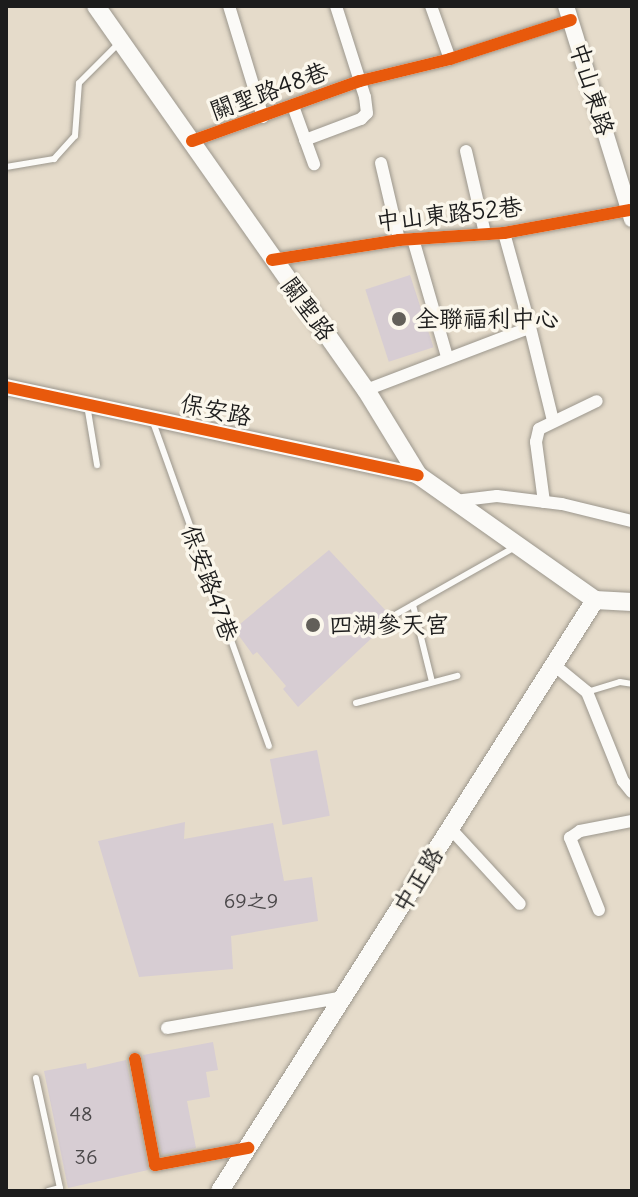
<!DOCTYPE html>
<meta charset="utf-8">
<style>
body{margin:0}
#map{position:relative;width:638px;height:1197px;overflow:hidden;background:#e5dbca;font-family:Delius,"LXGW WenKai TC",sans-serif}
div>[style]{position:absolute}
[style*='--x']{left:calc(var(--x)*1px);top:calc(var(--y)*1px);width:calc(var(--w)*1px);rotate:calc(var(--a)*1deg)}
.building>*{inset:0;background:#d7cdd3;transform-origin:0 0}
.roads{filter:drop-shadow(0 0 2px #9c978d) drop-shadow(0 0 2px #9c978d)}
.service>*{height:6px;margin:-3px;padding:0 3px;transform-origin:3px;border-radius:3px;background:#fbfaf7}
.minor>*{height:12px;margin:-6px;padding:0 6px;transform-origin:6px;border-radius:6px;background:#fbfaf7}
.tertiary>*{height:16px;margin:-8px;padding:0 8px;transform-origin:8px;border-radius:8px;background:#fbfaf7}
.secondary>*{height:18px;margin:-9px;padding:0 9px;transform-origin:9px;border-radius:9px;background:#fbfaf7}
.cycleway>*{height:12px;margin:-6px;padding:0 6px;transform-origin:6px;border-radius:6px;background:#e8590c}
.dots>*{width:22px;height:22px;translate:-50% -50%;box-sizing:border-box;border:4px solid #fbf7ec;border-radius:50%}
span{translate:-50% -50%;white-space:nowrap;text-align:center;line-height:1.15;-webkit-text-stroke:7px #fbf7ec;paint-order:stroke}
.number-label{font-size:20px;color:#4b484a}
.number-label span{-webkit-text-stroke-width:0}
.street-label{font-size:24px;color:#1c1c1c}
.poi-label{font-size:24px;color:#1c1c1c}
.left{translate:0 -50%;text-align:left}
.frame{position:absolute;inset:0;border:8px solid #1c1c1c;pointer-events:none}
</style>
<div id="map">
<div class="building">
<i style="left:410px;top:275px;width:76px;height:47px;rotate:72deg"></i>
<i style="clip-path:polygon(329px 550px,388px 613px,390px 621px,298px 707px,283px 689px,286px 686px,257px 652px,253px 655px,234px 629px)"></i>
<i style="left:317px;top:750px;width:67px;height:48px;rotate:79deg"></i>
<i style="clip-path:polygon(185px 822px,184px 839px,273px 823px,284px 881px,312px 877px,318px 921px,231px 936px,233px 969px,139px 977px,98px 841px)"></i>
<i style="clip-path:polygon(213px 1042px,218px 1070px,206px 1072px,210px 1097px,187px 1101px,196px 1148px,162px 1155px,143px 1055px)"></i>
<i style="clip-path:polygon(126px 1060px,148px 1170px,68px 1188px,44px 1071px,86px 1063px,87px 1069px)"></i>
</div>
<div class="roads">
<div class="service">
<i style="--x:6;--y:167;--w:49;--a:-9.5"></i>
<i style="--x:54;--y:159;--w:31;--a:-48"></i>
<i style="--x:75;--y:136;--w:53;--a:-85.7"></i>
<i style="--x:79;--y:83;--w:55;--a:-45"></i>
<i style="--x:87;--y:405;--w:61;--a:80.5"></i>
<i style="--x:153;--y:422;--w:344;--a:70.3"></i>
<i style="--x:413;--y:605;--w:79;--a:76.1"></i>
<i style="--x:393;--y:616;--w:140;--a:-29.5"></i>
<i style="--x:587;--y:692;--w:34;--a:-17"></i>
<i style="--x:620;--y:682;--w:12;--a:9"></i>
<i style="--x:356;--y:703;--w:105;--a:-15"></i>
<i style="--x:36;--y:1078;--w:113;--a:77.7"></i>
<i style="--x:60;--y:1188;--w:12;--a:166"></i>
</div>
<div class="minor">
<i style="--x:229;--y:6;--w:116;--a:73"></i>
<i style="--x:431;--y:6;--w:56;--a:70.3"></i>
<i style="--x:293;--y:106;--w:62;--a:70.1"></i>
<i style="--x:305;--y:140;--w:60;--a:-20.6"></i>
<i style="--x:361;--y:119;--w:8;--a:-45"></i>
<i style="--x:367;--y:113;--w:16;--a:-97"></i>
<i style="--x:365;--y:97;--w:96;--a:-107.7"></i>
<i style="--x:192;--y:141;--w:178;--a:-19.7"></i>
<i style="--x:360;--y:81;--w:93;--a:-13.7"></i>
<i style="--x:450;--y:59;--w:127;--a:-17.9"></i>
<i style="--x:466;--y:151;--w:84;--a:77"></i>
<i style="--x:381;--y:163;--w:79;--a:76.8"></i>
<i style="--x:413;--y:239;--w:123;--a:73.9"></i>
<i style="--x:272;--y:260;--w:129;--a:-8.9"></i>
<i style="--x:399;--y:240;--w:105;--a:-3.8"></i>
<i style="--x:504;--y:233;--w:127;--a:-10.4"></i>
<i style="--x:529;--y:323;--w:101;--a:76.2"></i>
<i style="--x:366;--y:390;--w:168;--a:-20.9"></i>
<i style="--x:523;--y:330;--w:9;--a:-49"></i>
<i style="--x:529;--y:323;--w:93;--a:-105.5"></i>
<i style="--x:455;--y:501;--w:42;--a:-6.8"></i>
<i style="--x:497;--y:496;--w:65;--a:7"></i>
<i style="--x:562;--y:504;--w:72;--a:13.7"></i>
<i style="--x:544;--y:502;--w:61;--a:-97.6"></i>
<i style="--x:536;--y:442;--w:13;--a:-77"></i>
<i style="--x:539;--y:429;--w:64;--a:-25.8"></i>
<i style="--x:554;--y:665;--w:43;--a:39.3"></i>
<i style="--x:587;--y:692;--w:96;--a:68"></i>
<i style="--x:623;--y:781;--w:14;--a:51"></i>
<i style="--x:450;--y:828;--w:103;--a:47.4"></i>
<i style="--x:599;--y:910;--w:78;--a:-111.9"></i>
<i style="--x:570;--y:838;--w:12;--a:-35"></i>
<i style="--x:580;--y:831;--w:53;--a:-10.9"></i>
<i style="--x:167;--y:1028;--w:180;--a:-9.9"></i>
<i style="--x:135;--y:1059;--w:108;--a:79.3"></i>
<i style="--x:155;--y:1165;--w:95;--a:-10.4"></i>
</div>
<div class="tertiary">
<i style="--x:566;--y:6;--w:223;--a:72.8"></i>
<i style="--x:6;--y:387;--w:421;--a:12.1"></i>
</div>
<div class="secondary">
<i style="--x:96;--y:6;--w:469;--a:54.9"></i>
<i style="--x:366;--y:390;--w:100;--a:58.5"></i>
<i style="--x:418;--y:475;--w:217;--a:35.2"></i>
<i style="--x:595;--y:600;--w:37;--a:3"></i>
<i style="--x:220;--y:1191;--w:700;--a:-57.6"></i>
</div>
</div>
<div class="cycleway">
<i style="--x:192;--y:141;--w:178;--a:-19.7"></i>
<i style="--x:360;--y:81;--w:93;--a:-13.7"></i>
<i style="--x:450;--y:59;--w:127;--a:-17.9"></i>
<i style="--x:272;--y:260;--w:129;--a:-8.9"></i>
<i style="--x:399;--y:240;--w:105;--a:-3.8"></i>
<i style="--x:504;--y:233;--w:127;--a:-10.4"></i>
<i style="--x:6;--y:387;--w:421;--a:12.1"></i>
<i style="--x:135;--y:1059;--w:108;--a:79.3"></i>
<i style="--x:155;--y:1165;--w:95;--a:-10.4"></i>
</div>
<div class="dots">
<i style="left:399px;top:319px;background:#625f59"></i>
<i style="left:313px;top:625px;background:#625f59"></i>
</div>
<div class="number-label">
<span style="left:251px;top:900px">69之9</span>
<span style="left:81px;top:1113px">48</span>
<span style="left:86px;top:1156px">36</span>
</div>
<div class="street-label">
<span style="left:592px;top:89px;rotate:73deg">中山東路</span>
<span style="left:269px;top:91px;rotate:-20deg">關聖路48巷</span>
<span style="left:449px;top:214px;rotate:-6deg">中山東路52巷</span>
<span style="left:308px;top:309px;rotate:54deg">關聖路</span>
<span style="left:216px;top:410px;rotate:12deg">保安路</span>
<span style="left:210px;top:583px;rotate:70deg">保安路47巷</span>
<span style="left:418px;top:880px;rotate:-58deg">中正路</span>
</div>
<div class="poi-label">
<span class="left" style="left:415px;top:319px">全聯福利中心</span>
<span class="left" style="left:329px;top:625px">四湖參天宮</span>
</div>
<div class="frame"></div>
</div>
